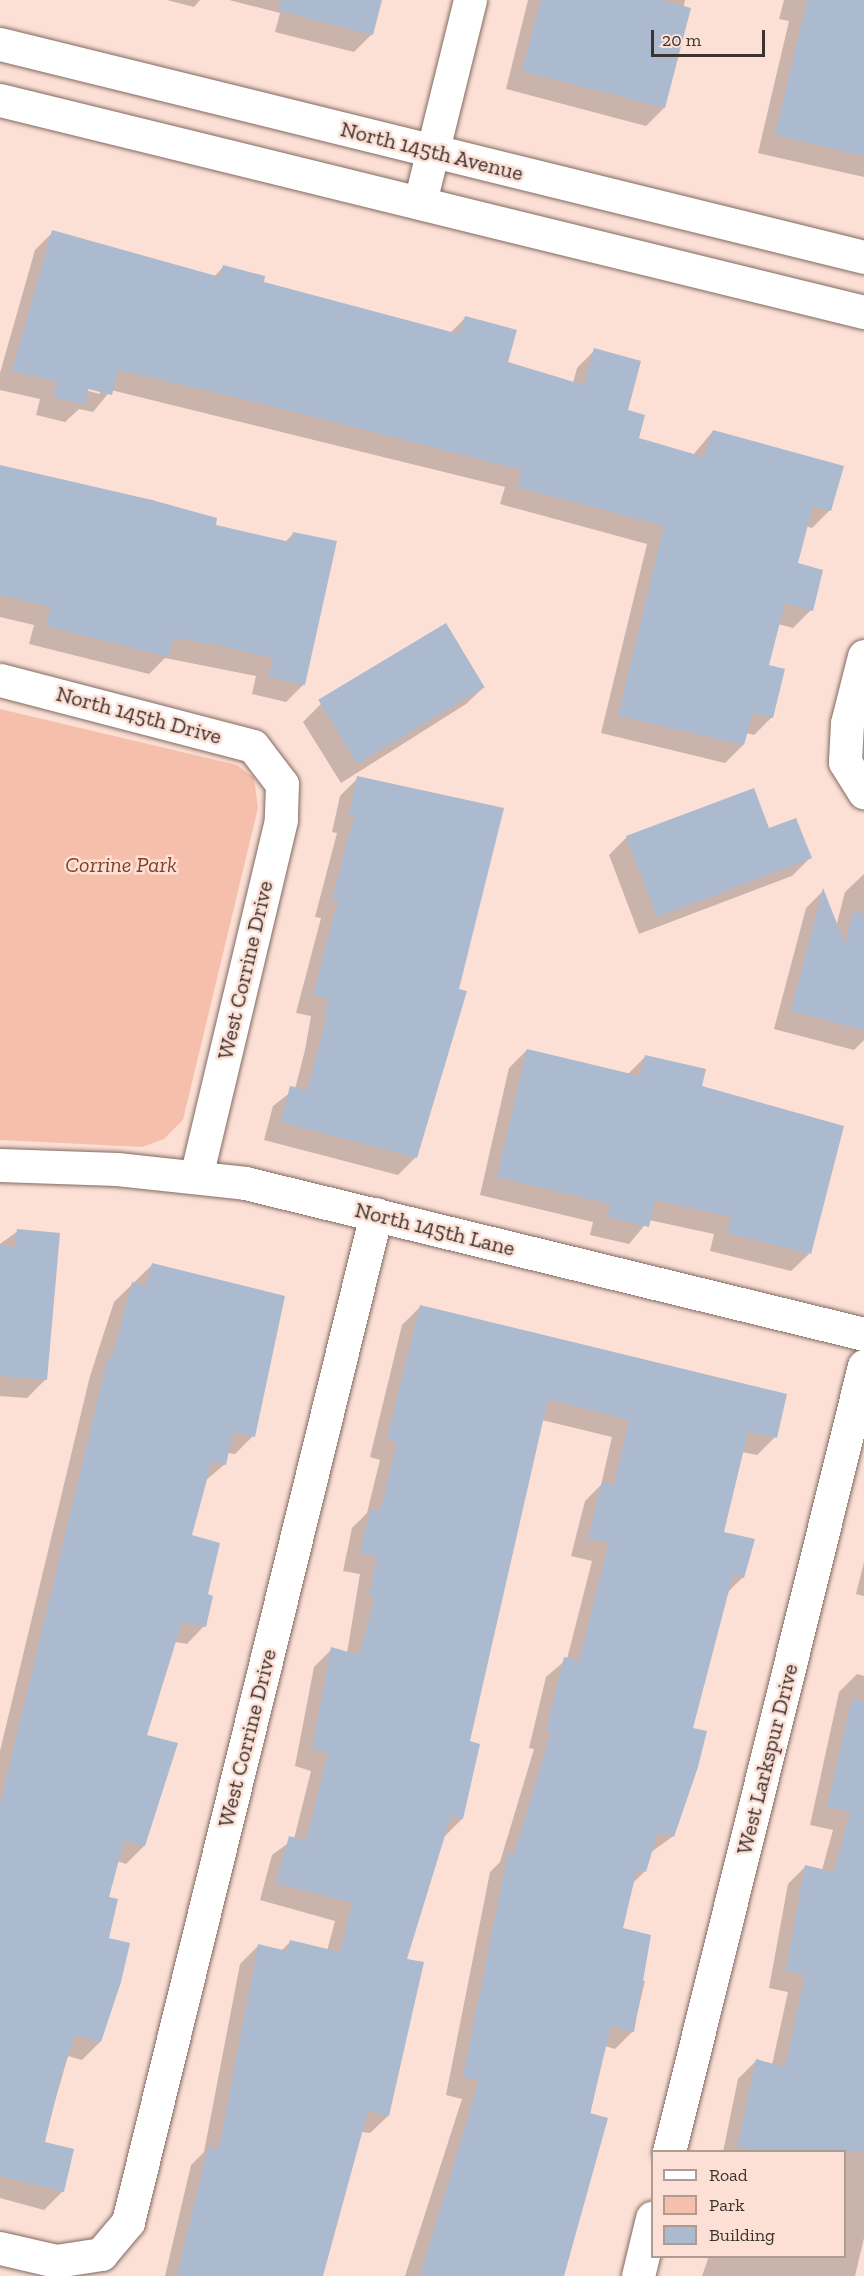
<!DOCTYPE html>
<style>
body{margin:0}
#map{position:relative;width:864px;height:2276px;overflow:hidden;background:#fce0d6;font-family:"Zilla Slab",serif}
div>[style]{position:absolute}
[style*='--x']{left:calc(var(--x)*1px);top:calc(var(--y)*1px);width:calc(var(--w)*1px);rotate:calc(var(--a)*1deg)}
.green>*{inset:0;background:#f6bfab}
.shadow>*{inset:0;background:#0003}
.building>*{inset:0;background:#abbace;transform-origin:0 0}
.roads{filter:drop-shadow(0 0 2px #826a61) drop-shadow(0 0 2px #826a61)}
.street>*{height:33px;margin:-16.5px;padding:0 16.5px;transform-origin:16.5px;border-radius:16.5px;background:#fff}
span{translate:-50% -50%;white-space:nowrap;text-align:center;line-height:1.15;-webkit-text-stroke:5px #fce0d6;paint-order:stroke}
.street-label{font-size:22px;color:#3d332f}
.park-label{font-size:22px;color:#833f24;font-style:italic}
.legend{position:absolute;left:651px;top:2150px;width:195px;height:108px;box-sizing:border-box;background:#fce0d6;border:2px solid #b09b93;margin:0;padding:8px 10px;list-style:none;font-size:18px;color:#3d332f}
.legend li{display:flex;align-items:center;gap:12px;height:30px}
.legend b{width:30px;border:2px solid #b09b93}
.scale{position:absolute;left:651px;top:30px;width:114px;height:27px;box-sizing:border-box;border:3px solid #3d332f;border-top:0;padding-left:8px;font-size:18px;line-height:21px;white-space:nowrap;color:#3d332f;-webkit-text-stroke:4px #fce0d6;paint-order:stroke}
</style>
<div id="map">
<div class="green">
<i style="clip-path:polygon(0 709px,237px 765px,254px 778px,258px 808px,183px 1120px,164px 1139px,142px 1147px,0 1140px)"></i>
</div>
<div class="shadow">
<i style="clip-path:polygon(167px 0,200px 0,194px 7px)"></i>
<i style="clip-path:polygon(229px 0,380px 0,372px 34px,354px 52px,275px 32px,280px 13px)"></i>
<i style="clip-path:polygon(528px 0,685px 0,664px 108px,646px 126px,506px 89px)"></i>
<i style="clip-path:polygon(784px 0,864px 0,864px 177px,758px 153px,789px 21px,779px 19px)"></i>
<i style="clip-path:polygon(evenodd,53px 232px,214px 277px,223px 267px,262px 283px,450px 333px,465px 318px,506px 363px,573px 383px,577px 368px,595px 350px,638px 439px,693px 455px,713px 431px,830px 510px,812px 528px,806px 526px,796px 564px,811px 610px,793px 628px,778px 624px,767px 666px,772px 717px,754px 735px,746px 733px,743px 745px,725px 763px,601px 733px,647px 544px,500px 504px,505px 487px,111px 390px,93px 412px,79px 409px,65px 422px,36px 415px,40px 399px,0 390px,0 373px,35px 250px,53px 232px,82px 386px,100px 390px,100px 394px,81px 389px,82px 386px)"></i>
<i style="clip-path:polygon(0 466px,214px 526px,284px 543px,294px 533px,304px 684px,286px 702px,252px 694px,256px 676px,165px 658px,149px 674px,29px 644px,34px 625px,0 617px)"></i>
<i style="clip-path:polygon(446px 626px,484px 687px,466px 704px,341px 783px,303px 722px,321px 704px)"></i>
<i style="clip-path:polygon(358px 778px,457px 990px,465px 992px,416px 1157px,398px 1175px,264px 1140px,273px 1106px,295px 1089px,305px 1050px,311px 1016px,296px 1013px,321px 918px,315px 917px,337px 833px,332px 832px,340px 796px)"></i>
<i style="clip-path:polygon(768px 830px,810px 858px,792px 876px,639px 934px,609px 855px,627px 837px)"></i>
<i style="clip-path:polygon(864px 874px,864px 1040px,854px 1050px,774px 1029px,806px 908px,823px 891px,836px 927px,845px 892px)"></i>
<i style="clip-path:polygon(527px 1050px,628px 1074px,646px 1056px,700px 1088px,809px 1254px,791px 1271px,710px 1251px,714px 1234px,649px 1220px,629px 1244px,590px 1235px,593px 1222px,480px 1195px,509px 1068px)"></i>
<i style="clip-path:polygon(18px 1231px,45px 1380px,27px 1398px,0 1396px,0 1244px)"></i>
<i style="clip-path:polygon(153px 1264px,253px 1436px,235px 1454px,227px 1453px,225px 1464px,205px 1481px,190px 1536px,206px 1595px,204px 1626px,187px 1644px,175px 1642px,145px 1736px,144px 1846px,126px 1864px,117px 1861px,107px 1898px,100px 2042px,82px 2060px,68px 2056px,43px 2143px,73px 2150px,62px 2192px,44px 2210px,0 2198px,0 1751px,90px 1376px,114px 1302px)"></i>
<i style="clip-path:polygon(420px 1307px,775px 1437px,757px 1455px,742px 1452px,723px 1533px,743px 1577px,726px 1594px,692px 1729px,697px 1767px,672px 1837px,650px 1853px,645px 1871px,632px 1884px,621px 1929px,639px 1980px,645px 1981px,633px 2031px,615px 2049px,605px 2046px,555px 2276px,405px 2276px,462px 2099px,446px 2095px,490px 1872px,500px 1862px,534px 1749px,529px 1748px,546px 1677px,567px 1659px,592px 1561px,571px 1556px,585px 1501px,601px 1485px,612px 1437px,542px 1420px,468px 1742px,462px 1819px,444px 1837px,405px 1960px,388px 2116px,370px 2133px,361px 2132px,321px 2276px,165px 2276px,191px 2165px,204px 2152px,240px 1964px,258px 1946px,281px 1951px,290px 1942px,327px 1951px,335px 1921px,260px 1900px,272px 1855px,294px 1839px,311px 1771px,295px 1766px,314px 1667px,332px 1649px,347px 1653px,360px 1574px,343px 1571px,352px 1528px,367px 1513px,380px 1460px,370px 1457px,402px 1325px)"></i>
<i style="clip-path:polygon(864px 1562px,864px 1596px,856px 1594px)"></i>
<i style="clip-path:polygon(857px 1674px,864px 1676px,864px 2238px,855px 2276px,702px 2276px,709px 2256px,844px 2256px,844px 2152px,723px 2152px,738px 2079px,756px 2061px,772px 2065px,788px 1992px,769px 1988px,788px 1884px,806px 1866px,822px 1870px,833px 1830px,810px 1825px,839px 1692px)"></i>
</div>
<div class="building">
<i style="clip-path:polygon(281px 0,382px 0,373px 35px,279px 11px)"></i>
<i style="clip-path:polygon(541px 0,660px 0,691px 8px,665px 108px,522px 71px)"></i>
<i style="clip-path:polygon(807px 0,864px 0,864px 156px,775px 135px)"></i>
<i style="clip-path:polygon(52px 230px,220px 277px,223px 265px,265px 276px,264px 282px,459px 334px,465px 316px,517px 330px,508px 362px,584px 385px,594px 348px,641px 361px,628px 410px,645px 415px,639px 438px,704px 457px,713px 430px,844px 466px,831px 511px,813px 506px,798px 563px,823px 570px,813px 611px,785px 603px,769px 665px,785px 669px,773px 718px,753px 713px,744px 745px,618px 716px,664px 526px,517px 487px,522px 470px,247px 400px,118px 370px,112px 395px,88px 389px,85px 405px,53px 397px,57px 382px,12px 371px)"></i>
<i style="clip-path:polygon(0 465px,152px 500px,217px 518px,216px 525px,290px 542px,293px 532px,337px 541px,305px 685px,269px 677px,273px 658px,213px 644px,173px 638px,168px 657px,46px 626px,51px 607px,0 595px)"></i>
<i style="left:446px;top:623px;width:75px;height:149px;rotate:59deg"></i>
<i style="clip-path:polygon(357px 776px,504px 808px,459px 989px,467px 991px,417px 1158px,281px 1122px,290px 1086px,307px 1090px,323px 1031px,328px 999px,313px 995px,338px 900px,332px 899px,354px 816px,349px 814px)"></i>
<i style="clip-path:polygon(754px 788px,769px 828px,796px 818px,812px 858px,657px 917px,626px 836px)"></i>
<i style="clip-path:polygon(823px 888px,845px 944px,853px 912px,864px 913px,864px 1030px,791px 1011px)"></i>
<i style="clip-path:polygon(527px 1049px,640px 1076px,645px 1055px,706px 1069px,702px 1086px,844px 1126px,811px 1254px,727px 1233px,731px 1217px,655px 1200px,649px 1227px,607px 1217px,610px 1204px,497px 1177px)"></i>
<i style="clip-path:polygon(17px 1229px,60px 1233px,47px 1380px,0 1376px,0 1245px,15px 1247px)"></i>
<i style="clip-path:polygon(152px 1263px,285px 1296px,255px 1437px,233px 1432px,226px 1465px,212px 1461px,192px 1535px,220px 1543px,208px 1594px,213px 1596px,206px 1627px,182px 1622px,147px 1735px,178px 1743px,145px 1846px,124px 1841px,109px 1897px,118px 1899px,109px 1938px,130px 1943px,121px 1982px,101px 2042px,75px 2035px,60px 2080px,45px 2142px,74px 2149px,64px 2192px,0 2176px,0 1804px,108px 1357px,112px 1358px,132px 1282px,146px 1286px)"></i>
<i style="clip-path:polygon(420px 1305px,787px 1394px,777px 1438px,748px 1432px,724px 1532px,755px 1539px,744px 1578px,733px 1575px,693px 1728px,707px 1731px,698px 1767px,674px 1837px,658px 1832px,646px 1872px,637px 1869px,623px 1928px,651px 1935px,634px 2032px,611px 2026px,590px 2113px,608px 2118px,564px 2276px,420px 2276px,479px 2081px,463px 2077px,508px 1852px,514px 1854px,551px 1732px,546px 1731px,564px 1657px,579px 1661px,609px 1543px,588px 1538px,602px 1482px,614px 1485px,629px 1420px,548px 1399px,470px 1741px,480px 1744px,463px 1819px,451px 1816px,407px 1959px,424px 1962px,389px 2116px,368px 2111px,323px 2276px,177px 2276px,208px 2146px,219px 2148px,258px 1944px,287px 1951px,290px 1940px,340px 1952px,352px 1903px,276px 1883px,289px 1836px,306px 1841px,328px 1753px,312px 1749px,331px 1647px,359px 1655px,375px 1597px,369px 1596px,377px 1556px,360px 1553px,370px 1509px,380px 1511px,397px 1442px,387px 1439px)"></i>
<i style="clip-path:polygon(852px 1699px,864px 1701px,864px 2151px,754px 2151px,737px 2147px,756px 2059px,785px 2067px,805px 1975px,786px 1971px,805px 1865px,834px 1872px,850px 1812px,827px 1807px)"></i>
</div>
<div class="roads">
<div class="street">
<i style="--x:0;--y:44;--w:890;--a:13.85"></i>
<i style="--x:0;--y:100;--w:890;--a:13.79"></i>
<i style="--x:420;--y:202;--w:208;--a:-76.1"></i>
<i style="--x:864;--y:656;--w:69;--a:104.2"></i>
<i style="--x:847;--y:723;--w:39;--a:93"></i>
<i style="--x:845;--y:762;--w:36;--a:58"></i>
<i style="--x:0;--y:680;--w:261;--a:14.6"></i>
<i style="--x:253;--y:746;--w:48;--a:52.7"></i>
<i style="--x:282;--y:784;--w:36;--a:92"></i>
<i style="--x:281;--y:820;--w:366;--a:103.4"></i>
<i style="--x:0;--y:1165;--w:117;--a:2"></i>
<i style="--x:117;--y:1169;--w:129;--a:6.2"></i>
<i style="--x:245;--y:1183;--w:637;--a:13.71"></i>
<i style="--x:669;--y:2152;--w:810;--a:-76.07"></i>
<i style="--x:0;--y:2248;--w:57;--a:13.1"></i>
<i style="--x:56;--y:2261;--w:46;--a:-8.8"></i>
<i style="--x:101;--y:2254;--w:42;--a:-49.8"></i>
<i style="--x:128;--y:2222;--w:1038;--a:-76.18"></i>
<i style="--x:638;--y:2276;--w:60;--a:-76.4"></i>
</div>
</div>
<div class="street-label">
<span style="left:432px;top:151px;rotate:14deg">North 145th Avenue</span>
<span style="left:139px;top:715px;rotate:15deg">North 145th Drive</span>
<span style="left:245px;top:970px;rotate:-77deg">West Corrine Drive</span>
<span style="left:435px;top:1229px;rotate:14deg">North 145th Lane</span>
<span style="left:247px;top:1738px;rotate:-76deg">West Corrine Drive</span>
<span style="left:767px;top:1759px;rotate:-76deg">West Larkspur Drive</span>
</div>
<div class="park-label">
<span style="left:121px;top:865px">Corrine Park</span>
</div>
<ul class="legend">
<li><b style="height:8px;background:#fff"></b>Road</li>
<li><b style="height:16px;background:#f6bfab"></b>Park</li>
<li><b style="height:16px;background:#abbace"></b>Building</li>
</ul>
<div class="scale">20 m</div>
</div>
